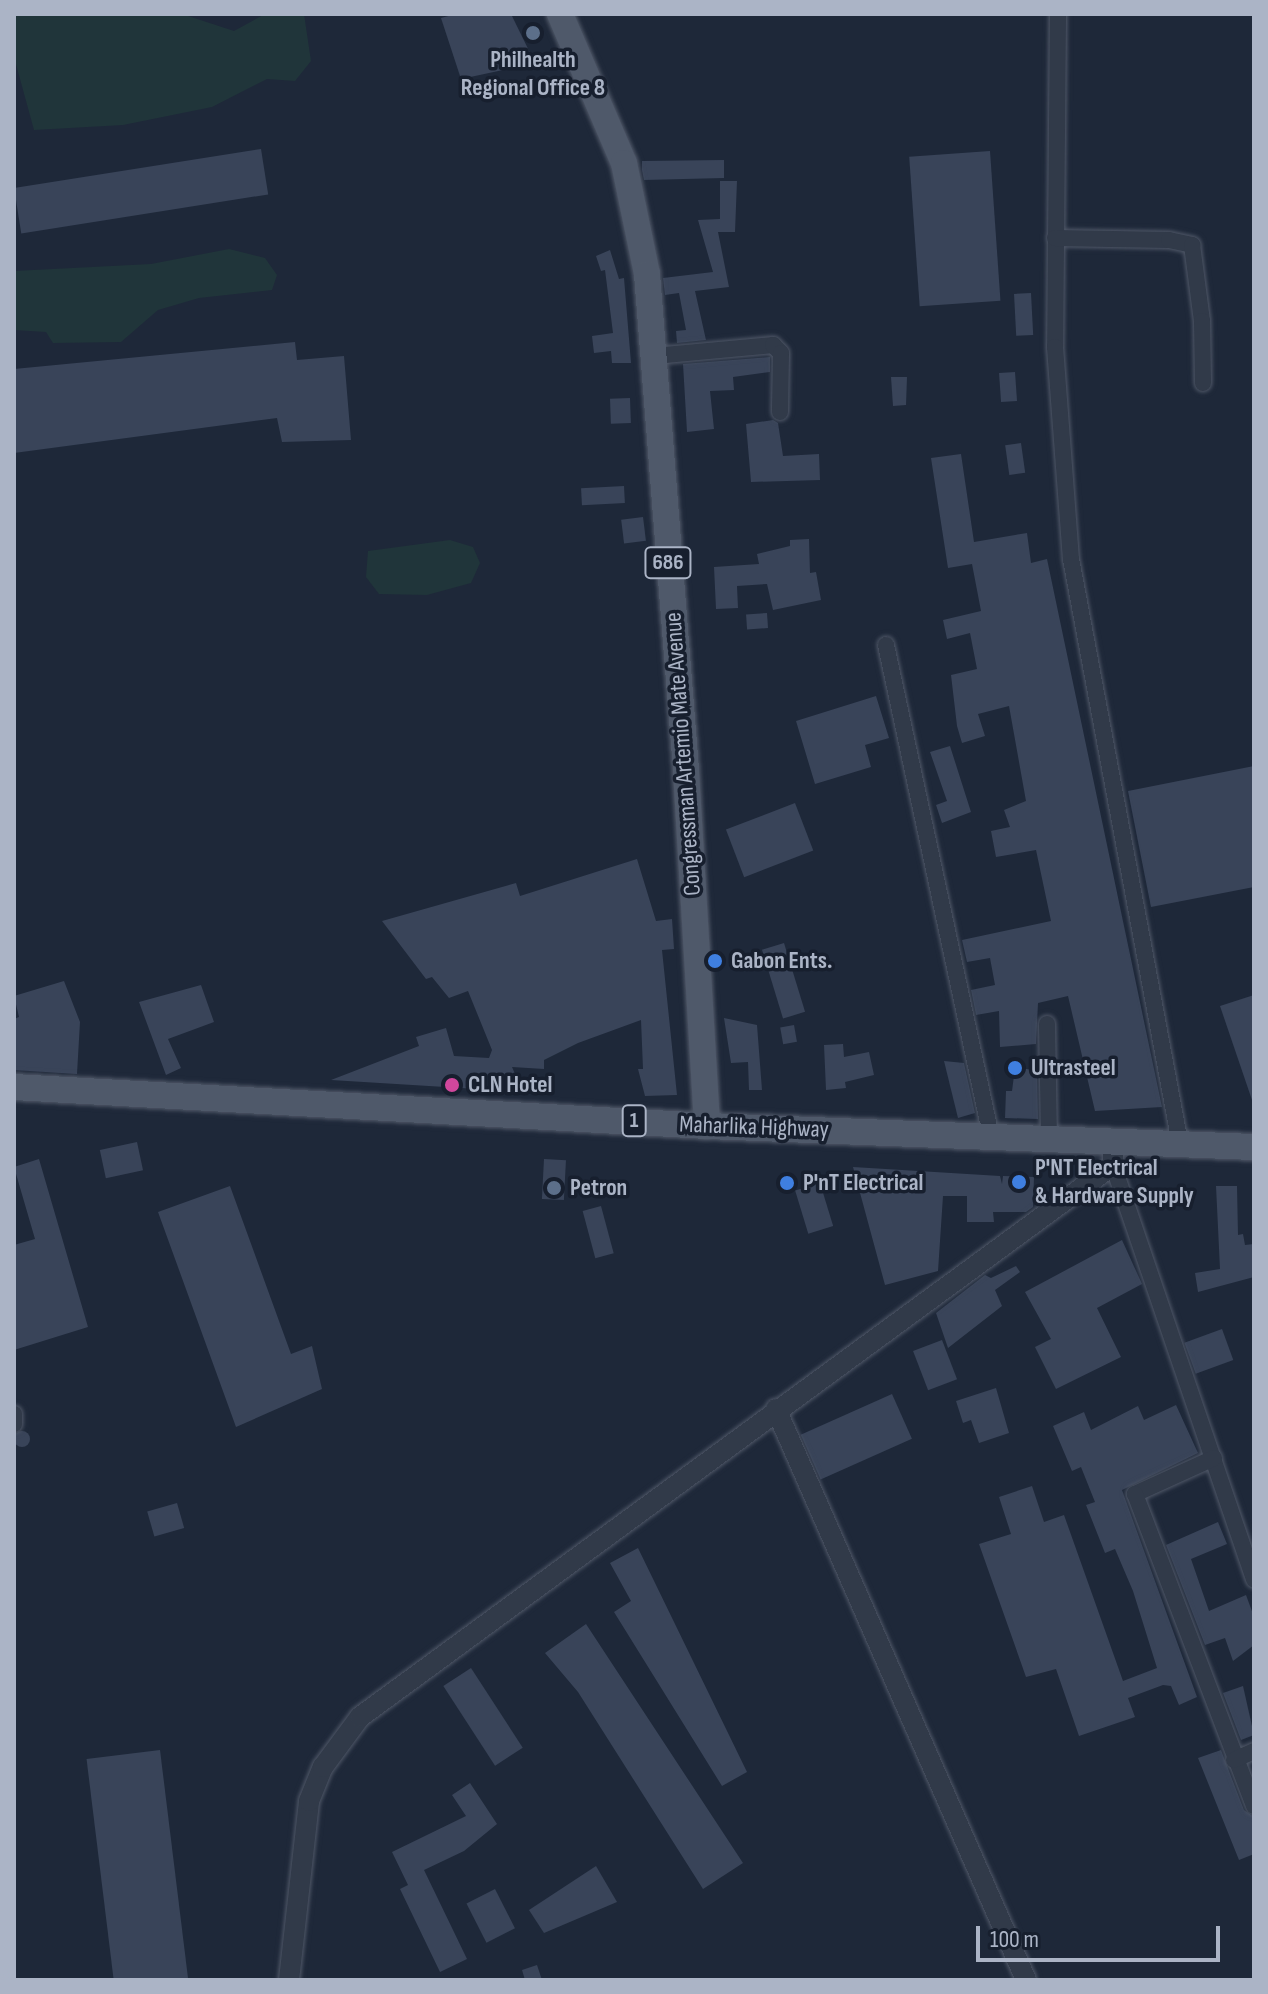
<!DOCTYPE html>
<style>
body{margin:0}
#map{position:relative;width:1268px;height:1994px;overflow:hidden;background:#1e2839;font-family:"Sofia Sans Condensed",sans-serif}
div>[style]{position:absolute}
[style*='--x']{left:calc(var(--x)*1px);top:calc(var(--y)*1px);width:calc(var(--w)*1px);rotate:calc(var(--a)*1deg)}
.green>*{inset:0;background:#20353a}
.building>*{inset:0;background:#394459;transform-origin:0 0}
.round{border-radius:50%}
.roads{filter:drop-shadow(0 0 2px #4f5767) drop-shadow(0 0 2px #4f5767)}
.minor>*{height:16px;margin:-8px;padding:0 8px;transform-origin:8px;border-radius:8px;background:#313a49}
.tertiary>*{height:20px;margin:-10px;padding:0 10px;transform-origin:10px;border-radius:10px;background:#313a49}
.primary>*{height:26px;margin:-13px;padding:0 13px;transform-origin:13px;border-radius:13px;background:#4f596a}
.dots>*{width:22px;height:22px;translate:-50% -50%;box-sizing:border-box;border:4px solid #171f2e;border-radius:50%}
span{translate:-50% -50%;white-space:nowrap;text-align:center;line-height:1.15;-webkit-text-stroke:7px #171f2e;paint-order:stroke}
.shield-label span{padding:2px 6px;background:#171f2e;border:2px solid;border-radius:6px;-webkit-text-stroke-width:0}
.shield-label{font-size:22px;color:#abb4c6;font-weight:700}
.poi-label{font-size:24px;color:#abb4c6;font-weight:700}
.left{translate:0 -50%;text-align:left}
.street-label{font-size:24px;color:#abb4c6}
.frame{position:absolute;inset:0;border:16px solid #abb4c6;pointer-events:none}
.scale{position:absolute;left:976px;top:1926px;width:244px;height:36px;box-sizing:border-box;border:4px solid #abb4c6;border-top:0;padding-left:10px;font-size:24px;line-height:28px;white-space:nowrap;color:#abb4c6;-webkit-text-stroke:6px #171f2e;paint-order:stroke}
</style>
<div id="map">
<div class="green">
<i style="clip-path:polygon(14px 14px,182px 14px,234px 31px,265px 14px,304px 14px,311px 61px,295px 81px,267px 79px,212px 107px,123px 125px,34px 130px,14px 57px)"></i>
<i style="clip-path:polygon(229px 249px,265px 258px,277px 275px,272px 290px,199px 298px,158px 310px,121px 342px,53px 343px,46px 332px,14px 330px,14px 271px,151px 264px)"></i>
<i style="clip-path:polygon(450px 540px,473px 547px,480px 563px,471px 583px,427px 595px,379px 594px,366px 577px,368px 551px)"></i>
</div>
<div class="building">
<i style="clip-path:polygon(456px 14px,511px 14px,535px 63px,461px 79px,441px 18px)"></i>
<i style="left:261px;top:149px;width:46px;height:250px;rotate:81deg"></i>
<i style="left:990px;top:151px;width:150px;height:81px;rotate:86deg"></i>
<i style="clip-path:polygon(724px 160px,724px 178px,644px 180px,642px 170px,642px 161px)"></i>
<i style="clip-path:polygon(720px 181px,737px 181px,735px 232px,718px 232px,729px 287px,695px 291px,706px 340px,677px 343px,676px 331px,686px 330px,679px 293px,665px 295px,663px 278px,713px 272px,698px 220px,720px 219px)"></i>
<i style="clip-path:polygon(610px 250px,619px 279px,624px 278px,631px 363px,612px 363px,611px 351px,594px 353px,592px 336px,613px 333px,605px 270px,601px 271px,596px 256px)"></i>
<i style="left:1031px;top:293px;width:42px;height:17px;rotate:87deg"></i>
<i style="clip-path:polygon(295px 342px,297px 360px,344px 356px,351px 440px,282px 442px,277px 418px,14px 453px,14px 369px)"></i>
<i style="clip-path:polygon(770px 357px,770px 372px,733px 377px,734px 390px,710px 391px,714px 429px,687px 432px,683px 364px)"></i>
<i style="left:1015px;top:372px;width:29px;height:16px;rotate:86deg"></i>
<i style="clip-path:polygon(891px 377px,907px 377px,906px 405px,893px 406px)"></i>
<i style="left:630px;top:398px;width:25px;height:20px;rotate:88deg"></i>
<i style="clip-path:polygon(773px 420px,778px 423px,783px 456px,819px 454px,820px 480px,751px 482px,746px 424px)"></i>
<i style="left:1021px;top:443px;width:30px;height:16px;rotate:82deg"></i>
<i style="clip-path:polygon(961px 454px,974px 542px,1027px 533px,1031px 563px,1047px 559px,1162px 1107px,1095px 1111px,1068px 996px,1038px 1003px,1036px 1044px,1000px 1047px,999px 1011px,976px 1015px,971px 990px,995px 985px,990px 958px,967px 962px,962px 940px,1051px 921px,1036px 850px,996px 857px,991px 831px,1010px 827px,1004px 810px,1026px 801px,1009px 706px,978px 714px,985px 736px,962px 743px,957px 726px,951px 675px,977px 669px,970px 633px,947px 639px,943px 620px,981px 611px,972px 564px,948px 568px,931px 458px)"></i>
<i style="left:624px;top:486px;width:17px;height:43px;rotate:87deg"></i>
<i style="left:643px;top:517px;width:24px;height:22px;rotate:83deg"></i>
<i style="clip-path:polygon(809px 539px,810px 573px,816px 572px,821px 600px,773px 610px,767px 584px,737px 586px,738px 608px,716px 609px,714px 567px,759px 564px,757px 554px,790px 546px,790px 540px)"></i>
<i style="left:767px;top:613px;width:15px;height:21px;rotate:86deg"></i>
<i style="clip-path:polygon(876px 696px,889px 738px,865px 745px,871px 767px,815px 784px,796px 721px)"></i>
<i style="clip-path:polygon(950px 746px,971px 812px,942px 823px,936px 805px,947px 801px,930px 752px)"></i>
<i style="clip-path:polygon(1254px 766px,1254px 887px,1151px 907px,1128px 791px)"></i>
<i style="left:795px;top:803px;width:51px;height:74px;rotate:69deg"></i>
<i style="clip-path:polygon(637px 859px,656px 921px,672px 919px,674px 949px,662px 950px,677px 1095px,645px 1096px,638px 1069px,643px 1069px,641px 1020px,578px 1043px,544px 1060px,544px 1069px,512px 1067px,516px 1076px,490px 1075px,494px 1090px,331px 1080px,419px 1046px,416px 1037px,446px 1028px,454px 1056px,489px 1058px,492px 1050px,468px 991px,449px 998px,432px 977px,426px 979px,382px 921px,516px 883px,520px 896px)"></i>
<i style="left:784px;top:943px;width:72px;height:23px;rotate:73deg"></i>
<i style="clip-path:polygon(64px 981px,80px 1022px,77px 1074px,14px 1070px,14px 1019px,19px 1017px,14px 996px)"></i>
<i style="clip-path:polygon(201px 985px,214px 1022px,168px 1039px,181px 1068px,166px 1075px,139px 1002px)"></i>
<i style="clip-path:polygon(1254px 995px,1254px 1099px,1252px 1100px,1220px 1006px)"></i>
<i style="clip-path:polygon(724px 1018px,757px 1025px,762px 1090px,749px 1090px,748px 1062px,731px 1063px)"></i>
<i style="left:794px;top:1025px;width:17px;height:14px;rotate:80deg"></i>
<i style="clip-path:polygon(843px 1044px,844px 1057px,869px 1052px,874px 1075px,845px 1082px,846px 1088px,826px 1090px,824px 1045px)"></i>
<i style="clip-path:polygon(944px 1061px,964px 1063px,975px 1113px,958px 1118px)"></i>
<i style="clip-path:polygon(1015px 1068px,1037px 1070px,1038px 1119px,1005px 1118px,1006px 1091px,1012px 1091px)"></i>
<i style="left:137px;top:1142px;width:29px;height:38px;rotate:78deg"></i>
<i style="clip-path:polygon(39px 1159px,88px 1327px,14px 1350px,14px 1245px,35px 1239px,14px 1167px)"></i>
<i style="left:544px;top:1159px;width:22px;height:40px;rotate:3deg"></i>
<i style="clip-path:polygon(853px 1167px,1000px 1176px,1002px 1184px,1003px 1176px,1034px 1177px,1033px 1207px,1026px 1212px,993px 1212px,994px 1222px,967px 1222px,967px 1196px,943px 1196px,938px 1271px,885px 1285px)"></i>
<i style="left:820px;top:1183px;width:45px;height:26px;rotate:73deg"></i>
<i style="clip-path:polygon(230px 1186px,291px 1354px,312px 1346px,322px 1389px,236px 1427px,158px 1212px)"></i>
<i style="clip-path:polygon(1216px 1186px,1237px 1186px,1238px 1235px,1243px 1234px,1245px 1245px,1254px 1244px,1254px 1277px,1198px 1292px,1195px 1273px,1220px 1269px)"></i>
<i style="left:601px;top:1206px;width:49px;height:19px;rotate:75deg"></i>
<i style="clip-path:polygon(1122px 1240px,1142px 1284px,1097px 1308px,1121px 1357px,1056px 1389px,1035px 1347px,1051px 1339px,1025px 1292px)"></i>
<i style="clip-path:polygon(1016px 1266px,1020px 1272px,995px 1290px,1002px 1306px,948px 1348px,936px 1313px,985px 1275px,991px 1278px)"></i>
<i style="left:1222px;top:1329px;width:33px;height:40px;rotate:70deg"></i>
<i style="left:942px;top:1340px;width:42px;height:31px;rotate:69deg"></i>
<i style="clip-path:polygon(996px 1388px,1009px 1433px,979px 1443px,971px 1420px,963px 1423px,956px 1401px)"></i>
<i style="left:892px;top:1394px;width:49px;height:100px;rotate:66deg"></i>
<i style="clip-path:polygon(1176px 1405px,1198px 1453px,1122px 1490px,1197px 1697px,1179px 1705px,1171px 1686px,1163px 1685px,1128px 1698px,1135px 1717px,1079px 1736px,1056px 1669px,1026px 1677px,979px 1544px,1011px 1534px,999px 1497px,1032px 1486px,1044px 1522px,1064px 1515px,1123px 1681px,1157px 1668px,1133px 1591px,1115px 1549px,1105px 1553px,1086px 1505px,1095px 1502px,1081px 1467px,1072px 1471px,1053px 1426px,1084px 1412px,1091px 1430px,1138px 1406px,1144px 1420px)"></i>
<i class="round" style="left:14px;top:1431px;width:16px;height:16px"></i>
<i style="left:177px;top:1503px;width:26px;height:31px;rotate:74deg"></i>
<i style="clip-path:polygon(1218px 1522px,1227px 1544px,1191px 1559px,1209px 1611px,1246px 1595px,1253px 1614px,1254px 1645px,1233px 1661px,1225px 1638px,1205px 1645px,1166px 1545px)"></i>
<i style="clip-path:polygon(638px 1548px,747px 1772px,722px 1786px,614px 1612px,631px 1601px,610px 1563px)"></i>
<i style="clip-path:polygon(586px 1624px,743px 1863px,703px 1889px,578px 1692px,545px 1653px)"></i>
<i style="left:471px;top:1668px;width:95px;height:33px;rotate:57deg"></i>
<i style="clip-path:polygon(1243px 1686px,1254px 1735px,1241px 1740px,1223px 1693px)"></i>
<i style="left:160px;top:1750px;width:232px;height:74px;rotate:83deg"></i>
<i style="clip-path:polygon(1221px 1750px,1244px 1810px,1254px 1817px,1254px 1854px,1239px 1860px,1198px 1758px)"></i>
<i style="clip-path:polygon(470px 1783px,497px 1824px,464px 1851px,424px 1870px,467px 1959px,440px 1972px,400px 1889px,408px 1885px,392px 1852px,466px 1816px,452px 1795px)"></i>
<i style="clip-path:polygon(596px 1866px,617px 1902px,544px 1933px,529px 1910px)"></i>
<i style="left:495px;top:1889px;width:44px;height:32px;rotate:63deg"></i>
<i style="clip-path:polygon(537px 1965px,542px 1980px,525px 1980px,522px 1970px)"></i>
</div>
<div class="roads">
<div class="minor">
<i style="--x:1058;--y:14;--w:333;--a:90.5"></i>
<i style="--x:1055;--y:347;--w:213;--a:85.7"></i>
<i style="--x:1071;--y:559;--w:594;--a:79.43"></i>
<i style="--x:1055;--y:238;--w:114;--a:1"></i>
<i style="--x:1169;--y:240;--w:24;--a:12"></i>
<i style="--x:1192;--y:245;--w:77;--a:82.5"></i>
<i style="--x:1202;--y:321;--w:62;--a:89.1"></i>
<i style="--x:654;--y:356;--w:120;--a:-5.3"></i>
<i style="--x:773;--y:345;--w:11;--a:45"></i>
<i style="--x:781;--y:353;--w:59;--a:91"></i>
<i style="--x:886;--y:645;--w:502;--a:77.93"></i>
<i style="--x:1047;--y:1024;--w:114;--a:89"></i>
<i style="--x:1113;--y:1165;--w:438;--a:71.2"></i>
<i style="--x:14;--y:1414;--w:10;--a:90"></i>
<i style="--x:1214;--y:1458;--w:87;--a:155.5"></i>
<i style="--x:1135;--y:1494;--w:334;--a:69.1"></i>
<i style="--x:1234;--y:1760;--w:22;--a:-24"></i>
</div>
<div class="tertiary">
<i style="--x:776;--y:1409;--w:623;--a:66.35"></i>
<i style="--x:289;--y:1980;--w:180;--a:-83.6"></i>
<i style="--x:309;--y:1801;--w:37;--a:-68"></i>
<i style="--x:323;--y:1767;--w:62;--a:-53.5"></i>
<i style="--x:360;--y:1717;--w:934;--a:-36.24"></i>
<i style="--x:1113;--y:1165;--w:25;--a:-90"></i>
</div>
<div class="primary">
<i style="--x:560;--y:14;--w:162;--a:66.8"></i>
<i style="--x:624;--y:163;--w:113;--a:78.3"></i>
<i style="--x:647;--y:274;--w:499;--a:85.5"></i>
<i style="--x:686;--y:771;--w:356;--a:86.6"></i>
<i style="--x:14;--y:1087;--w:694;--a:3.22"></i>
<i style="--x:707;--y:1126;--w:547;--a:2.2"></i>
</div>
</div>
<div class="dots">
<i style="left:533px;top:33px;background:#5c6f8a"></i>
<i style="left:715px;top:961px;background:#3f7fe0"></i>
<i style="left:1015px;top:1068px;background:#3f7fe0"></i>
<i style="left:452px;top:1085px;background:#d1479c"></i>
<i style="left:1019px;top:1182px;background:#3f7fe0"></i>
<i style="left:787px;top:1183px;background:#3f7fe0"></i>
<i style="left:554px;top:1188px;background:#5c6f8a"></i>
</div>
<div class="shield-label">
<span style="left:668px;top:563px">686</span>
<span style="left:634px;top:1121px">1</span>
</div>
<div class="poi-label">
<span style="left:533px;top:74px">Philhealth<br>Regional Office 8</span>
<span class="left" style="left:731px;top:961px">Gabon Ents.</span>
<span class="left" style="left:1031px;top:1068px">Ultrasteel</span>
<span class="left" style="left:468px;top:1085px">CLN Hotel</span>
<span class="left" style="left:1035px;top:1182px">P'NT Electrical<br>&amp; Hardware Supply</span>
<span class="left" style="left:803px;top:1183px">P'nT Electrical</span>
<span class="left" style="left:570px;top:1188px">Petron</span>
</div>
<div class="street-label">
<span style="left:683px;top:754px;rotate:-94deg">Congressman Artemio Mate Avenue</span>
<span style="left:754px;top:1127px;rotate:2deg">Maharlika Highway</span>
</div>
<div class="frame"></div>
<div class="scale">100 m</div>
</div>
